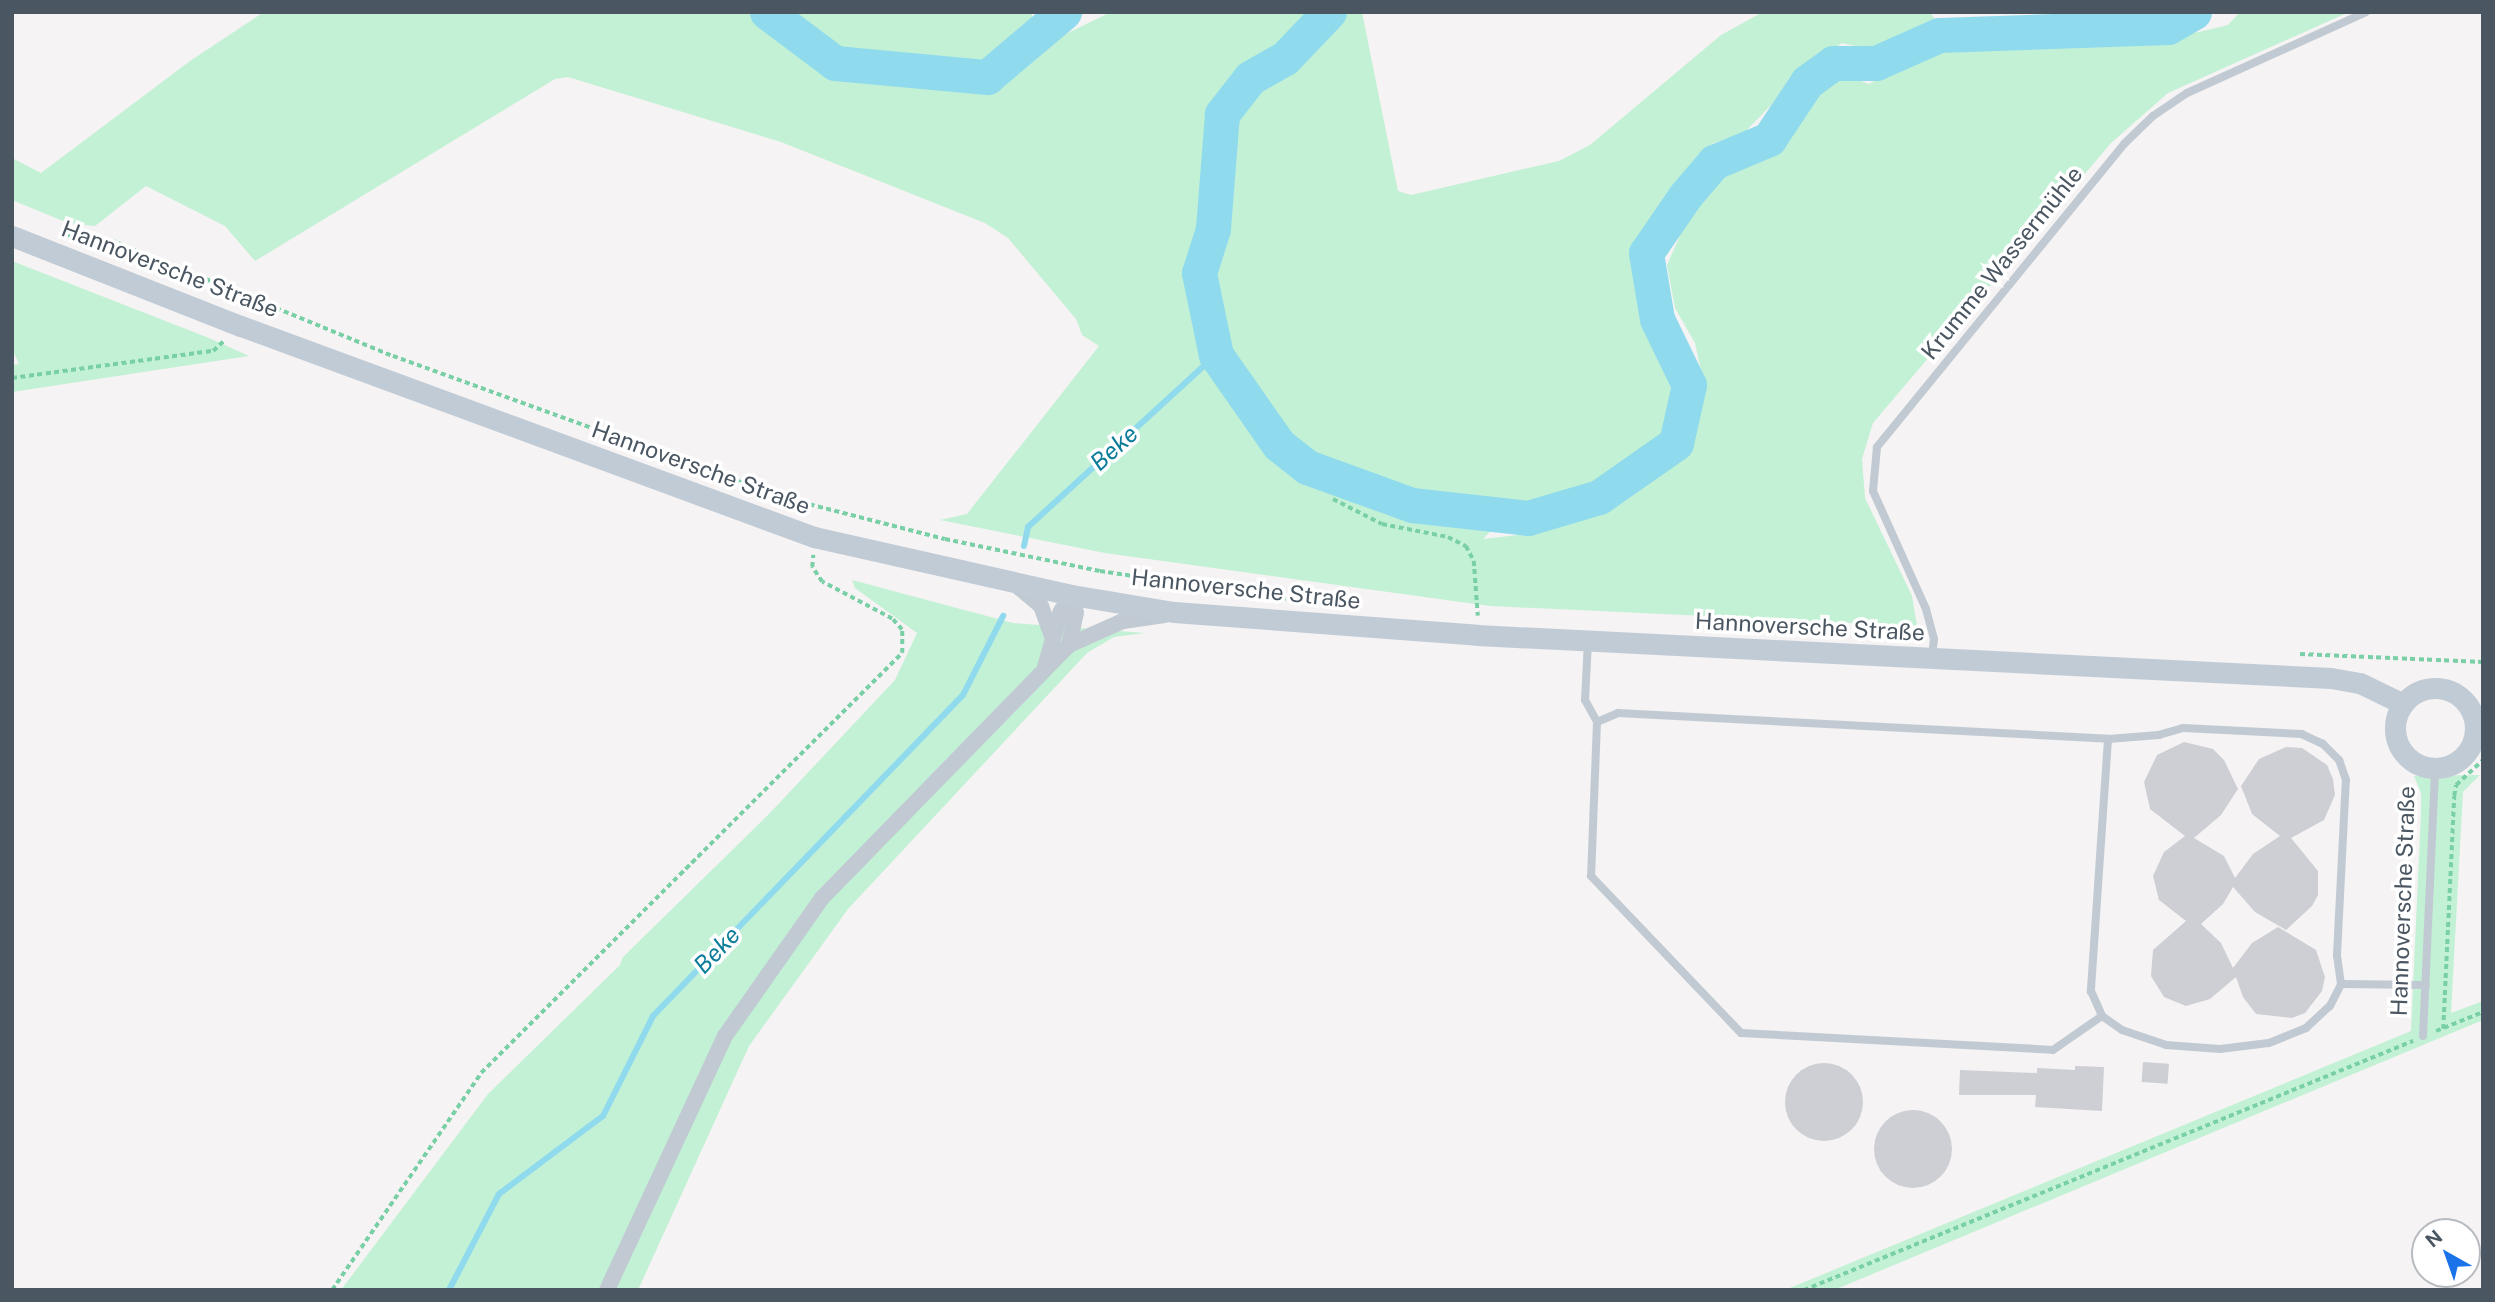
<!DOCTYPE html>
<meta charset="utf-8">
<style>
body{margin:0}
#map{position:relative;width:2495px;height:1302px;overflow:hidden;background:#f5f3f3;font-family:"Public Sans",sans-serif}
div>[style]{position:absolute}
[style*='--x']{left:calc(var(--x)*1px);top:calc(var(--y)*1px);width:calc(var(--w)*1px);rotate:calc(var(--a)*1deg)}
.green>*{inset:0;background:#c3f1d5}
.stream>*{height:6px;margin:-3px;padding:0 3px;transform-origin:3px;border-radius:3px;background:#90daee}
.river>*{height:35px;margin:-17.5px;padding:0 17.5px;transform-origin:17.5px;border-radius:17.5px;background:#90daee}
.building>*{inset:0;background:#cdcfd5;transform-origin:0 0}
.round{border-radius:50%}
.path>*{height:3.5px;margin-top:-1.75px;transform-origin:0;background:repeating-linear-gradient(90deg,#7ad0a6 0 5px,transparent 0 8.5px)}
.service>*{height:8px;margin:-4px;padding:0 4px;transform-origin:4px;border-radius:4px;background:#c1cad2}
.minor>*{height:16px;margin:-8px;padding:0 8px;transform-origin:8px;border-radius:8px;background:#c1cad2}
.secondary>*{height:21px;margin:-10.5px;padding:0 10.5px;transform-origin:10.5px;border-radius:10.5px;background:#c1cbd6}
.secondary>.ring{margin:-10.5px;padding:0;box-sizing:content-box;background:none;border:21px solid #c1cbd6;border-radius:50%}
span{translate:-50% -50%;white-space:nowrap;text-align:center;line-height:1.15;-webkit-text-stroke:7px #fff;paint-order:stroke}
.street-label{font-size:23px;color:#4a5661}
.water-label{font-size:24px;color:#0c7c9b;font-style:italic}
.frame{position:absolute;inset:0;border:14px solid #4a5661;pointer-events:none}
.north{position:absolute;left:2411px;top:1218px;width:70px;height:70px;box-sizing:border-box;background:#fff;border:2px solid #b7bbc0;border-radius:50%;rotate:320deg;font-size:19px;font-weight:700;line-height:28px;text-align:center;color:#4a5661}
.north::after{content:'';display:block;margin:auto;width:24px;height:32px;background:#1a73e8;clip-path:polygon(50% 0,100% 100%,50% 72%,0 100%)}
</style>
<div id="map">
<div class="green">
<i style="clip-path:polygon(264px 12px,1031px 12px,1039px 47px,1111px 12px,1362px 12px,1398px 191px,1411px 195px,1559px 161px,1590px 145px,1721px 35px,1763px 12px,1930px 12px,1938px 24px,1878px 51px,1842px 43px,1815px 60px,1745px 132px,1712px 144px,1645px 228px,1638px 253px,1647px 321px,1676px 384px,1667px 433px,1601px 483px,1543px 507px,1511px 510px,1483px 539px,1535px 533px,1581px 520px,1631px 497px,1676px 463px,1698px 423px,1704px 384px,1695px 343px,1675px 308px,1667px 265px,1692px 208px,1729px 172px,1760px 158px,1801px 103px,1841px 74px,1869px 84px,1941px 46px,2074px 48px,2199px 32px,2228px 25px,2240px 12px,2349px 12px,2168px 93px,2111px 143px,1873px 423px,1862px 459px,1865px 498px,1912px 596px,1917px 626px,1490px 606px,1105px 553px,940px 520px,967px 514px,1099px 346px,1082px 335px,1076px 319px,1008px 238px,985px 223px,781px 142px,568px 77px,555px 79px,255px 261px,225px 226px,146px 186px,95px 226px,68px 223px,12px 200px,12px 158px,41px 173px,190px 61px)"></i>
<i style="clip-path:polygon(12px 261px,209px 338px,249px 356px,12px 392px,12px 365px,19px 364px,12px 349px)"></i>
<i style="clip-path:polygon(852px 580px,1013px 623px,1145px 633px,1114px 637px,1087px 653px,848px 909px,749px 1046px,638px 1290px,341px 1290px,488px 1094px,620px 965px,623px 957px,769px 814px,895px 680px,917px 633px,855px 588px)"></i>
<i style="clip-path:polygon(2480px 775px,2463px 792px,2451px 1013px,2483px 1001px,2483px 1020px,1834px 1290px,1785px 1290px,2411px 1031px,2421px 813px,2421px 793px,2414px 776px)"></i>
</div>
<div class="stream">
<i style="--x:1024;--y:546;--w:19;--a:-78"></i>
<i style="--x:1028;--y:527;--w:255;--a:-42.5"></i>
<i style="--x:449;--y:1290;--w:108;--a:-62.5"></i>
<i style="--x:499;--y:1194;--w:130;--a:-36.9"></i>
<i style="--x:603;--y:1116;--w:112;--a:-63.4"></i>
<i style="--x:653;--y:1016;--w:446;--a:-46"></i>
<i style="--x:963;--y:695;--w:89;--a:-63.1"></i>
</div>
<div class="river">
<i style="--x:767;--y:12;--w:85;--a:36.9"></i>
<i style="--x:835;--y:63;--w:153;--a:5.3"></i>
<i style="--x:987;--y:77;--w:101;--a:-40.2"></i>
<i style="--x:1329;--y:12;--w:64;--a:133.7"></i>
<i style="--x:1285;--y:58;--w:40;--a:150.3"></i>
<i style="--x:1250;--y:78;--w:46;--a:127.9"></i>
<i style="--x:1222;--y:114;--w:115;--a:94.5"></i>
<i style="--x:1213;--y:229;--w:46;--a:107.7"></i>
<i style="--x:1199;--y:273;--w:84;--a:78.3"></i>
<i style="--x:1216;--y:355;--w:110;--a:55"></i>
<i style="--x:1279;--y:445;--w:36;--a:38"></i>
<i style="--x:1307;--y:467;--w:112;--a:19.9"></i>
<i style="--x:1412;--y:505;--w:117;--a:6.4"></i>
<i style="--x:1528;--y:518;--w:74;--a:-16.5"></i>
<i style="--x:1599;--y:497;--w:94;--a:-35"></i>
<i style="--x:1676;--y:443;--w:59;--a:-77.4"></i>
<i style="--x:1689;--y:385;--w:73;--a:-115.9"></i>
<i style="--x:1657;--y:319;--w:67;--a:-99.5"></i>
<i style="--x:1646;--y:253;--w:69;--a:-55.6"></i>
<i style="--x:1685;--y:196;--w:45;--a:-49.5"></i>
<i style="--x:1714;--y:162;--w:60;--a:-22.7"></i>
<i style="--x:1769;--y:139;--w:69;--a:-56.3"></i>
<i style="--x:1807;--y:82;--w:32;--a:-36"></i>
<i style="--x:1833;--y:63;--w:43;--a:0"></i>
<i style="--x:1876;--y:63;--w:69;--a:-24"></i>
<i style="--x:1939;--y:35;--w:229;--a:-2"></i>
<i style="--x:2168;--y:27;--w:30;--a:-30"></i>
</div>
<div class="building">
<i style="clip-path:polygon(2184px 742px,2213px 749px,2224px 760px,2238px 789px,2221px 815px,2194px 838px,2224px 856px,2235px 878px,2253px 854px,2280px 836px,2252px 814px,2241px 786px,2259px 759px,2286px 747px,2302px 748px,2327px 765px,2333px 779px,2335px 795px,2324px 820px,2291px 838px,2318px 871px,2318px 895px,2312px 906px,2286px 930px,2255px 912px,2233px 887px,2223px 904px,2201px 924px,2221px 943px,2233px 968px,2252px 943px,2278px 927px,2316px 950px,2325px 977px,2322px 991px,2305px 1013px,2292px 1018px,2256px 1014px,2243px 997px,2236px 977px,2210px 999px,2186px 1006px,2164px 997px,2151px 976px,2153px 950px,2186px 921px,2159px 900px,2153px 876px,2164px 852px,2185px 836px,2150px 809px,2144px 782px,2157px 755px)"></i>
<i style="left:2143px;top:1062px;width:26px;height:20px;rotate:4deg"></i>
<i class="round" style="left:1785px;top:1063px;width:78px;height:78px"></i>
<i style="clip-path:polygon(2075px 1066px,2104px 1067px,2102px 1111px,2035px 1107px,2036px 1095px,1959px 1095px,1960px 1070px,2037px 1073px,2037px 1068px,2075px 1070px)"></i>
<i class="round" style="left:1874px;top:1110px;width:78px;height:78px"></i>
</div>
<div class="path">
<i style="--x:68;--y:235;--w:43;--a:6.6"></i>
<i style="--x:111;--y:240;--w:305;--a:22.4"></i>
<i style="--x:393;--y:356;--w:417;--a:19.9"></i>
<i style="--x:785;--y:498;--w:165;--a:14.4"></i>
<i style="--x:945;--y:539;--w:158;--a:11.7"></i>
<i style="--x:1100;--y:571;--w:188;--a:8.6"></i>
<i style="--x:12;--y:378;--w:203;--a:-7.7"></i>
<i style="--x:213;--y:351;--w:16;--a:-43"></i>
<i style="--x:1333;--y:499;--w:55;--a:27"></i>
<i style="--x:1382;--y:524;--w:67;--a:11.1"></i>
<i style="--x:1448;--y:537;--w:20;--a:27"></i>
<i style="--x:1466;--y:546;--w:17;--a:62"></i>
<i style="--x:1474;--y:561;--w:55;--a:85.8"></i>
<i style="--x:2300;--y:654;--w:183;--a:2.5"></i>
<i style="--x:2443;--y:1029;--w:233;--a:-87.3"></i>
<i style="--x:2454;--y:796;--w:11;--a:-80"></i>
<i style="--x:2456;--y:785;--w:37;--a:-43"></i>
<i style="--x:2436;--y:1031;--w:51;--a:-22"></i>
<i style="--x:332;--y:1290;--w:263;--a:-55.5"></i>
<i style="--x:481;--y:1073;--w:595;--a:-44.93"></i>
<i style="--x:902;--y:653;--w:23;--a:-90"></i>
<i style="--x:902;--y:630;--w:15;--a:-132"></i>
<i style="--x:892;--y:619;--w:79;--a:-152.1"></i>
<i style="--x:822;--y:582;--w:18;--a:-124"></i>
<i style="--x:812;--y:567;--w:12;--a:-85"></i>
<i style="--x:1804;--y:1290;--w:658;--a:-22.24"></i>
</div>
<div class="service">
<i style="--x:1588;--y:641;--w:59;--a:92.9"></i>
<i style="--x:1585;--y:700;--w:25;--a:61"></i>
<i style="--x:1597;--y:722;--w:154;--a:92.2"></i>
<i style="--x:1591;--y:876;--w:217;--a:46.3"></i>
<i style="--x:1741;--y:1033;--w:312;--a:3.1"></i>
<i style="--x:2053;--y:1050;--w:60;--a:-34.8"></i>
<i style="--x:1932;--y:657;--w:18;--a:-84"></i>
<i style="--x:1934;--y:639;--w:31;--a:-105"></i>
<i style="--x:1926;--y:609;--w:129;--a:-114.2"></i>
<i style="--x:1873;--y:491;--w:44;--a:-84.8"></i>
<i style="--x:1877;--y:447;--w:391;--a:-50.8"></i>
<i style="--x:2124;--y:144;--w:40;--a:-44"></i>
<i style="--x:2153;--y:116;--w:41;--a:-34.1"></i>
<i style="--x:2187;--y:93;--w:196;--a:-24.3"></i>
<i style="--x:1597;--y:722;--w:23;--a:-23"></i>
<i style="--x:1618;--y:713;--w:491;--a:3"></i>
<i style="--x:2341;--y:984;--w:29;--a:-98"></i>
<i style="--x:2337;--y:955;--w:175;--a:-87.1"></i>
<i style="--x:2346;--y:780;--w:21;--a:-109"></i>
<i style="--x:2339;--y:760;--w:23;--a:-135"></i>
<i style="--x:2323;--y:744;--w:23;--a:-155"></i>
<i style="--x:2302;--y:734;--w:119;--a:-177.1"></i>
<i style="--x:2183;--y:728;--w:25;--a:164"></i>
<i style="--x:2159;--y:735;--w:51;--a:175.5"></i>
<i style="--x:2108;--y:739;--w:253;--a:93.9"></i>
<i style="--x:2091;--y:991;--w:27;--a:66"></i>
<i style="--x:2102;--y:1016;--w:24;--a:35"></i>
<i style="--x:2122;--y:1030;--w:46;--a:18.8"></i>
<i style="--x:2166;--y:1045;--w:54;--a:4.2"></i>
<i style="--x:2220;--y:1049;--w:49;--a:-7"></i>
<i style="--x:2269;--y:1043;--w:40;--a:-22"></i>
<i style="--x:2306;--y:1028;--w:33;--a:-43"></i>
<i style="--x:2330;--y:1006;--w:25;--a:-63"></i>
<i style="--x:2341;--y:984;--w:85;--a:0.7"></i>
<i style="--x:2423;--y:1036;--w:269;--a:-87.4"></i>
</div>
<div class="minor">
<i style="--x:1015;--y:584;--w:34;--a:40"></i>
<i style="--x:1041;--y:606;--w:33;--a:70"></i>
<i style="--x:1069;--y:645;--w:33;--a:-78"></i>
<i style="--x:1076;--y:613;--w:18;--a:-103"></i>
<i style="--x:1045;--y:667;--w:58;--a:-74.1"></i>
<i style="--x:1061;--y:611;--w:19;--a:-55"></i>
<i style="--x:607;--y:1290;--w:280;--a:-65.1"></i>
<i style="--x:725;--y:1036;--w:169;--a:-54.9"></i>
<i style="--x:822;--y:898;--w:354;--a:-45.7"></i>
<i style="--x:1069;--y:645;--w:59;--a:-24"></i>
<i style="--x:1123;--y:621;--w:42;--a:-8.1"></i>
</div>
<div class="secondary">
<i style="--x:12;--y:236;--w:246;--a:21.5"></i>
<i style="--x:241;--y:326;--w:611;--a:20.22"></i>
<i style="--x:814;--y:537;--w:264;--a:12.7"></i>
<i style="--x:1072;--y:595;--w:103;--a:9.5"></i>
<i style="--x:1174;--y:612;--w:304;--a:4.3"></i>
<i style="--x:1477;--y:635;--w:855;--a:2.88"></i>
<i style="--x:2331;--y:678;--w:29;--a:10"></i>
<i style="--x:2360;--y:683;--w:48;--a:26"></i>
<i class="ring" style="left:2395px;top:688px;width:59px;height:59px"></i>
</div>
<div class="street-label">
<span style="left:2002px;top:263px;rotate:-51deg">Krumme Wassermühle</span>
<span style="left:170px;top:269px;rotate:21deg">Hannoversche Straße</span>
<span style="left:701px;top:468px;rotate:20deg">Hannoversche Straße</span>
<span style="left:1246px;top:589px;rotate:6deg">Hannoversche Straße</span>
<span style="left:1810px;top:627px;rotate:3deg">Hannoversche Straße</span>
<span style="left:2403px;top:901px;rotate:-88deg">Hannoversche Straße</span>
</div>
<div class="water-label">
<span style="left:1114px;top:448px;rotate:-42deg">Beke</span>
<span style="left:717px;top:950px;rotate:-46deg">Beke</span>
</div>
<div class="frame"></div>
<div class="north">N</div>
</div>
